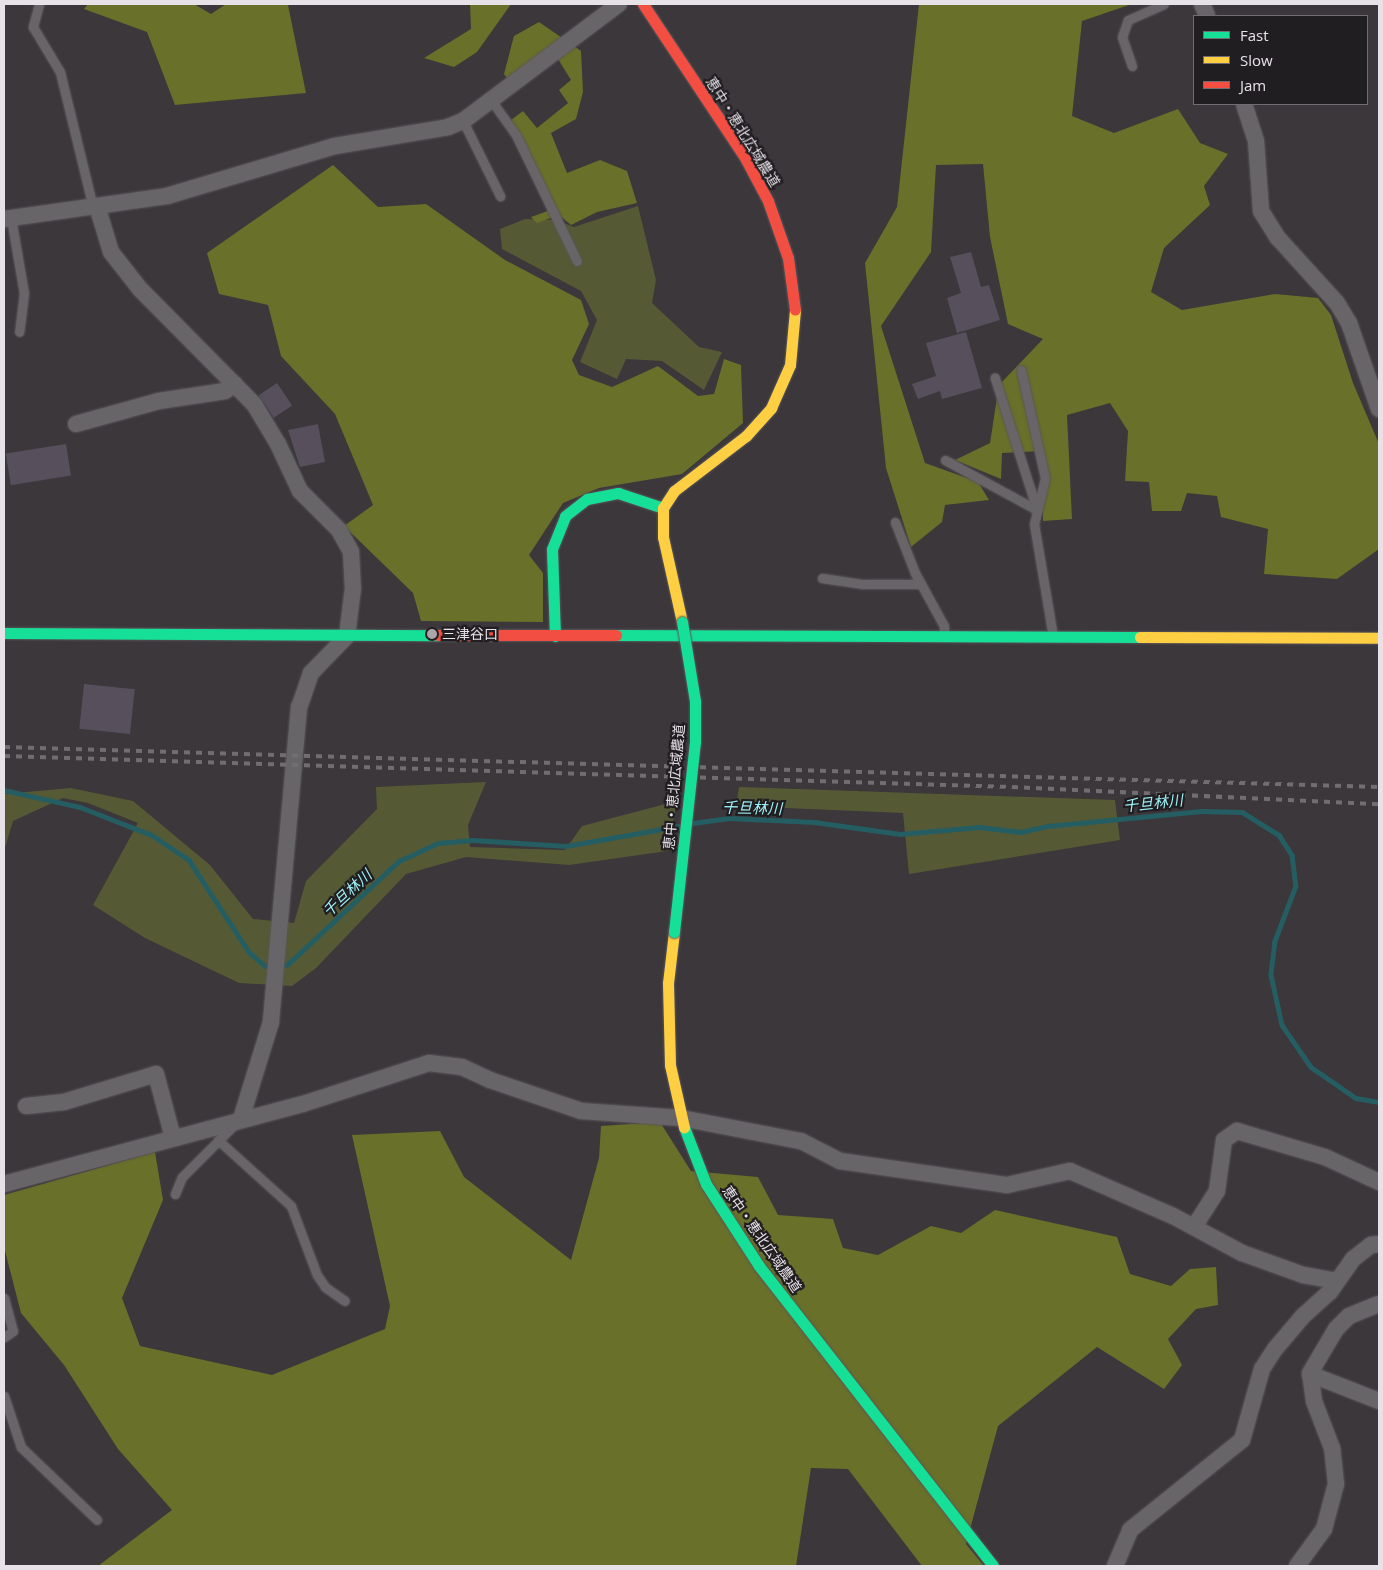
<!DOCTYPE html>
<meta charset="utf-8">
<style>
body{margin:0}
#map{position:relative;width:1383px;height:1570px;overflow:hidden;background:#3b373b;font-family:"Open Sans","Noto Sans JP",sans-serif}
div>[style]{position:absolute}
[style*='--x']{left:calc(var(--x)*1px);top:calc(var(--y)*1px);width:calc(var(--w)*1px);rotate:calc(var(--a)*1deg)}
.green>*{inset:0;background:#555a34}
.forest>*{inset:0;background:#687029}
.stream>*{height:4.5px;margin:-2.25px;padding:0 2.25px;transform-origin:2.25px;border-radius:2.25px;background:#245e63}
.building>*{inset:0;background:#574f5c;transform-origin:0 0}
.roads{filter:drop-shadow(0 0 1px #59565a) drop-shadow(0 0 1px #59565a)}
.lane>*{height:9px;margin:-4.5px;padding:0 4.5px;transform-origin:4.5px;border-radius:4.5px;background:#686568}
.street>*{height:16px;margin:-8px;padding:0 8px;transform-origin:8px;border-radius:8px;background:#686568}
.fast>*{height:11px;margin:-5.5px;padding:0 5.5px;transform-origin:5.5px;border-radius:5.5px;background:#16e098}
.slow>*{height:11px;margin:-5.5px;padding:0 5.5px;transform-origin:5.5px;border-radius:5.5px;background:#ffcf43}
.jam>*{height:11px;margin:-5.5px;padding:0 5.5px;transform-origin:5.5px;border-radius:5.5px;background:#f24e42}
.rail>*{height:4px;margin-top:-2px;transform-origin:0;background:repeating-linear-gradient(90deg,#716e71 0 6px,transparent 0 12px)}
.bridges{filter:drop-shadow(0 0 1px #59565a) drop-shadow(0 0 1px #59565a)}
.fast-bridge>*{height:11px;margin:-5.5px;padding:0 5.5px;transform-origin:5.5px;border-radius:5.5px;background:#16e098}
.dots>*{width:14px;height:14px;translate:-50% -50%;box-sizing:border-box;border:2px solid #211e22;border-radius:50%}
span{translate:-50% -50%;white-space:nowrap;text-align:center;line-height:1.15;-webkit-text-stroke:4.5px #211e22;paint-order:stroke}
.street-label{font-size:14px;color:#e6e2e7}
.poi-label{font-size:14px;color:#e6e2e7}
.left{translate:0 -50%;text-align:left}
.water-label{font-size:15px;color:#9df2f8;font-style:italic}
.frame{position:absolute;inset:0;border:5px solid #e6e2e7;pointer-events:none}
.legend{position:absolute;left:1193px;top:15px;width:175px;height:90px;box-sizing:border-box;background:#211e22;border:1px solid #706c71;margin:0;padding:6px 9px;list-style:none;font-size:15px;color:#e6e2e7}
.legend li{display:flex;align-items:center;gap:10px;height:25px}
.legend b{width:25px;border:1px solid #706c71}
</style>
<div id="map">
<div class="green">
<i style="clip-path:polygon(638px 206px,656px 280px,652px 303px,699px 347px,722px 352px,704px 390px,662px 361px,626px 359px,617px 379px,580px 362px,597px 320px,581px 291px,502px 249px,500px 229px,525px 219px,555px 220px,574px 227px)"></i>
<i style="clip-path:polygon(486px 782px,468px 825px,470px 847px,565px 850px,582px 826px,677px 801px,667px 851px,569px 865px,466px 857px,406px 874px,316px 968px,292px 986px,239px 983px,145px 938px,93px 905px,138px 823px,88px 803px,63px 798px,13px 821px,4px 851px,4px 794px,71px 788px,133px 801px,210px 865px,253px 919px,294px 923px,306px 881px,377px 809px,376px 787px)"></i>
<i style="clip-path:polygon(739px 787px,1115px 800px,1120px 840px,909px 874px,903px 813px,736px 806px)"></i>
</div>
<div class="forest">
<i style="clip-path:polygon(88px 4px,194px 4px,211px 14px,226px 4px,294px 4px,288px 5px,306px 93px,175px 105px,147px 32px,84px 9px)"></i>
<i style="clip-path:polygon(470px 4px,511px 4px,477px 52px,454px 67px,424px 58px,471px 29px)"></i>
<i style="clip-path:polygon(919px 4px,1132px 4px,1082px 21px,1072px 116px,1114px 133px,1178px 109px,1200px 143px,1228px 154px,1204px 186px,1210px 205px,1164px 248px,1151px 292px,1182px 310px,1275px 294px,1318px 298px,1331px 315px,1353px 383px,1379px 444px,1379px 549px,1337px 579px,1264px 574px,1268px 529px,1221px 517px,1217px 496px,1187px 493px,1181px 511px,1152px 511px,1149px 482px,1125px 481px,1128px 431px,1110px 403px,1067px 415px,1072px 519px,1043px 521px,1041px 451px,1002px 453px,1001px 479px,955px 460px,990px 443px,999px 385px,1043px 339px,1008px 324px,990px 237px,983px 164px,936px 165px,931px 252px,881px 326px,925px 463px,978px 482px,989px 500px,945px 505px,942px 522px,911px 547px,886px 468px,865px 263px,897px 207px)"></i>
<i style="clip-path:polygon(539px 22px,581px 51px,583px 92px,576px 119px,551px 133px,567px 173px,600px 160px,627px 171px,637px 203px,597px 212px,571px 225px,559px 215px,537px 223px,531px 217px,556px 208px,511px 120px,523px 111px,537px 128px,568px 103px,559px 90px,571px 80px,553px 51px,511px 84px,504px 74px,514px 36px)"></i>
<i style="clip-path:polygon(333px 165px,378px 207px,426px 204px,505px 260px,581px 300px,589px 324px,572px 360px,579px 375px,612px 387px,658px 366px,698px 396px,714px 394px,724px 359px,741px 365px,743px 423px,682px 474px,599px 488px,563px 503px,529px 555px,543px 573px,543px 622px,421px 621px,413px 593px,344px 526px,373px 505px,335px 414px,281px 356px,268px 305px,219px 294px,207px 253px)"></i>
<i style="clip-path:polygon(660px 1122px,691px 1171px,758px 1177px,778px 1215px,833px 1219px,843px 1248px,878px 1255px,931px 1226px,961px 1233px,995px 1210px,1117px 1237px,1130px 1274px,1171px 1286px,1190px 1269px,1216px 1267px,1218px 1305px,1196px 1309px,1168px 1339px,1182px 1365px,1164px 1389px,1097px 1347px,998px 1426px,966px 1544px,984px 1566px,922px 1566px,848px 1469px,811px 1468px,796px 1566px,98px 1566px,172px 1510px,118px 1449px,64px 1365px,21px 1313px,4px 1247px,4px 1195px,155px 1152px,163px 1200px,122px 1298px,140px 1346px,272px 1375px,385px 1329px,390px 1306px,352px 1135px,440px 1131px,464px 1177px,571px 1260px,599px 1158px,601px 1126px)"></i>
</div>
<div class="stream">
<i style="--x:4;--y:790;--w:78;--a:12.6"></i>
<i style="--x:80;--y:807;--w:77;--a:21.3"></i>
<i style="--x:152;--y:835;--w:45;--a:34"></i>
<i style="--x:189;--y:860;--w:110;--a:56.9"></i>
<i style="--x:249;--y:952;--w:21;--a:41"></i>
<i style="--x:265;--y:966;--w:8;--a:0"></i>
<i style="--x:693;--y:823;--w:36;--a:-8"></i>
<i style="--x:729;--y:818;--w:85;--a:2.7"></i>
<i style="--x:814;--y:822;--w:87;--a:7.9"></i>
<i style="--x:900;--y:834;--w:79;--a:-5.1"></i>
<i style="--x:979;--y:827;--w:42;--a:6.8"></i>
<i style="--x:1021;--y:832;--w:28;--a:-13"></i>
<i style="--x:1048;--y:826;--w:154;--a:-5.6"></i>
<i style="--x:1201;--y:811;--w:41;--a:1.4"></i>
<i style="--x:1242;--y:812;--w:44;--a:31.9"></i>
<i style="--x:1279;--y:835;--w:24;--a:57"></i>
<i style="--x:1292;--y:855;--w:31;--a:83"></i>
<i style="--x:1296;--y:886;--w:59;--a:110.9"></i>
<i style="--x:1275;--y:941;--w:34;--a:97"></i>
<i style="--x:1271;--y:975;--w:51;--a:77.6"></i>
<i style="--x:1282;--y:1025;--w:51;--a:55.4"></i>
<i style="--x:1311;--y:1067;--w:55;--a:34.6"></i>
<i style="--x:1356;--y:1098;--w:23;--a:10"></i>
<i style="--x:281;--y:965;--w:6;--a:0"></i>
<i style="--x:287;--y:965;--w:153;--a:-42.9"></i>
<i style="--x:399;--y:861;--w:43;--a:-24.8"></i>
<i style="--x:438;--y:843;--w:35;--a:-5"></i>
<i style="--x:473;--y:840;--w:93;--a:3.7"></i>
<i style="--x:566;--y:846;--w:114;--a:-10.1"></i>
</div>
<div class="building">
<i style="clip-path:polygon(971px 252px,981px 287px,989px 285px,1000px 320px,957px 333px,947px 298px,961px 293px,950px 257px)"></i>
<i style="clip-path:polygon(966px 332px,982px 388px,942px 399px,940px 391px,918px 399px,912px 384px,936px 376px,926px 343px)"></i>
<i style="left:277px;top:383px;width:27px;height:22px;rotate:56deg"></i>
<i style="clip-path:polygon(318px 424px,325px 462px,300px 467px,288px 430px)"></i>
<i style="left:66px;top:444px;width:32px;height:61px;rotate:81deg"></i>
<i style="left:84px;top:684px;width:51px;height:45px;rotate:6deg"></i>
</div>
<div class="roads">
<div class="lane">
<i style="--x:39;--y:4;--w:24;--a:105"></i>
<i style="--x:33;--y:27;--w:52;--a:59"></i>
<i style="--x:60;--y:72;--w:139;--a:76.3"></i>
<i style="--x:1132;--y:66;--w:31;--a:-109"></i>
<i style="--x:1122;--y:37;--w:18;--a:-71"></i>
<i style="--x:1128;--y:20;--w:39;--a:-24"></i>
<i style="--x:491;--y:100;--w:43;--a:54.5"></i>
<i style="--x:516;--y:135;--w:140;--a:64.2"></i>
<i style="--x:463;--y:121;--w:84;--a:63.7"></i>
<i style="--x:11;--y:218;--w:76;--a:80.2"></i>
<i style="--x:24;--y:293;--w:39;--a:97"></i>
<i style="--x:1021;--y:370;--w:111;--a:77.5"></i>
<i style="--x:1045;--y:478;--w:47;--a:103.4"></i>
<i style="--x:1034;--y:524;--w:114;--a:80.4"></i>
<i style="--x:945;--y:460;--w:105;--a:28.5"></i>
<i style="--x:1037;--y:510;--w:139;--a:-107.7"></i>
<i style="--x:895;--y:522;--w:55;--a:68.6"></i>
<i style="--x:915;--y:573;--w:60;--a:61.3"></i>
<i style="--x:944;--y:626;--w:9;--a:90"></i>
<i style="--x:822;--y:578;--w:40;--a:8.5"></i>
<i style="--x:862;--y:584;--w:59;--a:0"></i>
<i style="--x:218;--y:1140;--w:98;--a:42.1"></i>
<i style="--x:291;--y:1206;--w:74;--a:69.4"></i>
<i style="--x:317;--y:1275;--w:14;--a:56"></i>
<i style="--x:325;--y:1287;--w:24;--a:35"></i>
<i style="--x:175;--y:1194;--w:18;--a:-68"></i>
<i style="--x:182;--y:1177;--w:74;--a:-45"></i>
<i style="--x:4;--y:1298;--w:34;--a:75"></i>
<i style="--x:13;--y:1331;--w:11;--a:146"></i>
<i style="--x:4;--y:1396;--w:54;--a:71.6"></i>
<i style="--x:21;--y:1447;--w:105;--a:43.8"></i>
</div>
<div class="street">
<i style="--x:1202;--y:4;--w:13;--a:67"></i>
<i style="--x:1244;--y:104;--w:39;--a:72"></i>
<i style="--x:1256;--y:141;--w:70;--a:85.9"></i>
<i style="--x:1261;--y:211;--w:32;--a:58"></i>
<i style="--x:1278;--y:238;--w:88;--a:47.8"></i>
<i style="--x:1337;--y:303;--w:23;--a:59"></i>
<i style="--x:1349;--y:323;--w:91;--a:70.8"></i>
<i style="--x:97;--y:206;--w:48;--a:73.1"></i>
<i style="--x:111;--y:252;--w:47;--a:51.9"></i>
<i style="--x:140;--y:289;--w:162;--a:45.3"></i>
<i style="--x:254;--y:404;--w:47;--a:59"></i>
<i style="--x:278;--y:444;--w:52;--a:64.9"></i>
<i style="--x:300;--y:491;--w:55;--a:45"></i>
<i style="--x:339;--y:530;--w:25;--a:61"></i>
<i style="--x:351;--y:552;--w:36;--a:87"></i>
<i style="--x:353;--y:588;--w:48;--a:97.1"></i>
<i style="--x:347;--y:636;--w:52;--a:134.2"></i>
<i style="--x:311;--y:673;--w:36;--a:109"></i>
<i style="--x:299;--y:707;--w:316;--a:95.1"></i>
<i style="--x:271;--y:1022;--w:102;--a:107.2"></i>
<i style="--x:4;--y:219;--w:165;--a:-8"></i>
<i style="--x:167;--y:196;--w:175;--a:-16.6"></i>
<i style="--x:335;--y:146;--w:115;--a:-9.5"></i>
<i style="--x:448;--y:127;--w:16;--a:-22"></i>
<i style="--x:463;--y:121;--w:195;--a:-36.9"></i>
<i style="--x:76;--y:424;--w:86;--a:-15.5"></i>
<i style="--x:159;--y:401;--w:67;--a:-8.6"></i>
<i style="--x:225;--y:391;--w:12;--a:-35"></i>
<i style="--x:26;--y:1106;--w:38;--a:-6"></i>
<i style="--x:64;--y:1102;--w:96;--a:-16.9"></i>
<i style="--x:156;--y:1074;--w:66;--a:75.1"></i>
<i style="--x:4;--y:1184;--w:310;--a:-15"></i>
<i style="--x:303;--y:1104;--w:133;--a:-18"></i>
<i style="--x:429;--y:1063;--w:33;--a:7"></i>
<i style="--x:462;--y:1067;--w:31;--a:25"></i>
<i style="--x:490;--y:1080;--w:96;--a:18.8"></i>
<i style="--x:581;--y:1111;--w:100;--a:4"></i>
<i style="--x:681;--y:1118;--w:122;--a:10.9"></i>
<i style="--x:801;--y:1141;--w:44;--a:27.1"></i>
<i style="--x:840;--y:1161;--w:169;--a:8.2"></i>
<i style="--x:1007;--y:1185;--w:65;--a:-12.5"></i>
<i style="--x:1070;--y:1171;--w:112;--a:23.6"></i>
<i style="--x:1173;--y:1216;--w:78;--a:28.2"></i>
<i style="--x:1242;--y:1253;--w:65;--a:19.8"></i>
<i style="--x:1303;--y:1275;--w:34;--a:10"></i>
<i style="--x:1194;--y:1227;--w:43;--a:-57.4"></i>
<i style="--x:1217;--y:1191;--w:51;--a:-82.2"></i>
<i style="--x:1224;--y:1140;--w:16;--a:-35"></i>
<i style="--x:1237;--y:1131;--w:92;--a:16.5"></i>
<i style="--x:1325;--y:1157;--w:60;--a:24.8"></i>
<i style="--x:1310;--y:1374;--w:74;--a:21.4"></i>
<i style="--x:1115;--y:1566;--w:39;--a:-67"></i>
<i style="--x:1130;--y:1530;--w:144;--a:-38.8"></i>
<i style="--x:1242;--y:1440;--w:74;--a:-74.3"></i>
<i style="--x:1262;--y:1369;--w:24;--a:-57"></i>
<i style="--x:1275;--y:1349;--w:43;--a:-49.7"></i>
<i style="--x:1303;--y:1316;--w:36;--a:-42"></i>
<i style="--x:1330;--y:1292;--w:40;--a:-55.1"></i>
<i style="--x:1353;--y:1259;--w:23;--a:-38"></i>
<i style="--x:1371;--y:1245;--w:8;--a:-7"></i>
<i style="--x:1297;--y:1566;--w:46;--a:-53.9"></i>
<i style="--x:1324;--y:1529;--w:47;--a:-75.1"></i>
<i style="--x:1336;--y:1484;--w:36;--a:-96"></i>
<i style="--x:1332;--y:1448;--w:50;--a:-111"></i>
<i style="--x:1314;--y:1401;--w:28;--a:-98"></i>
<i style="--x:1310;--y:1373;--w:51;--a:-59.4"></i>
<i style="--x:1336;--y:1329;--w:18;--a:-45"></i>
<i style="--x:1349;--y:1316;--w:32;--a:-22"></i>
</div>
<div class="fast">
<i style="--x:4;--y:633;--w:434;--a:0.3"></i>
<i style="--x:616;--y:635;--w:524;--a:0.22"></i>
<i style="--x:555;--y:636;--w:87;--a:-92"></i>
<i style="--x:552;--y:549;--w:35;--a:-68"></i>
<i style="--x:565;--y:516;--w:28;--a:-38"></i>
<i style="--x:587;--y:499;--w:32;--a:-11"></i>
<i style="--x:618;--y:493;--w:47;--a:18.4"></i>
<i style="--x:684;--y:1127;--w:61;--a:68.9"></i>
<i style="--x:706;--y:1184;--w:98;--a:57.1"></i>
<i style="--x:759;--y:1266;--w:380;--a:52"></i>
</div>
<div class="slow">
<i style="--x:682;--y:622;--w:87;--a:-102.6"></i>
<i style="--x:663;--y:537;--w:29;--a:-90"></i>
<i style="--x:663;--y:508;--w:20;--a:-57"></i>
<i style="--x:674;--y:491;--w:91;--a:-37.4"></i>
<i style="--x:746;--y:436;--w:38;--a:-48"></i>
<i style="--x:771;--y:408;--w:47;--a:-66.2"></i>
<i style="--x:790;--y:365;--w:55;--a:-84.8"></i>
<i style="--x:1140;--y:637;--w:239;--a:0.2"></i>
<i style="--x:674;--y:932;--w:51;--a:96.7"></i>
<i style="--x:668;--y:983;--w:82;--a:88.6"></i>
<i style="--x:670;--y:1065;--w:64;--a:77.3"></i>
</div>
<div class="jam">
<i style="--x:643;--y:4;--w:182;--a:56.4"></i>
<i style="--x:744;--y:156;--w:51;--a:61.9"></i>
<i style="--x:768;--y:201;--w:60;--a:70.7"></i>
<i style="--x:788;--y:258;--w:52;--a:82.3"></i>
<i style="--x:438;--y:635;--w:178;--a:0"></i>
</div>
</div>
<div class="rail">
<i style="--x:4;--y:747;--w:1376;--a:1.67"></i>
<i style="--x:4;--y:756;--w:1008;--a:1.76"></i>
<i style="--x:1012;--y:787;--w:367;--a:2.7"></i>
</div>
<div class="bridges">
<div class="fast-bridge">
<i style="--x:674;--y:932;--w:192;--a:-83.7"></i>
<i style="--x:695;--y:741;--w:40;--a:-90"></i>
<i style="--x:695;--y:701;--w:80;--a:-99.3"></i>
</div>
</div>
<div class="dots">
<i style="left:432px;top:634px;background:#aaa6ab"></i>
</div>
<div class="street-label">
<span style="left:743px;top:132px;rotate:58deg">恵中・恵北広域農道</span>
<span style="left:674px;top:787px;rotate:-85deg">恵中・恵北広域農道</span>
<span style="left:762px;top:1239px;rotate:55deg">恵中・恵北広域農道</span>
</div>
<div class="poi-label">
<span class="left" style="left:442px;top:634px">三津谷口</span>
</div>
<div class="water-label">
<span style="left:1153px;top:803px;rotate:-6deg">千旦林川</span>
<span style="left:752px;top:808px;rotate:1deg">千旦林川</span>
<span style="left:347px;top:893px;rotate:-43deg">千旦林川</span>
</div>
<div class="frame"></div>
<ul class="legend">
<li><b style="height:6px;background:#16e098"></b>Fast</li>
<li><b style="height:6px;background:#ffcf43"></b>Slow</li>
<li><b style="height:6px;background:#f24e42"></b>Jam</li>
</ul>
</div>
